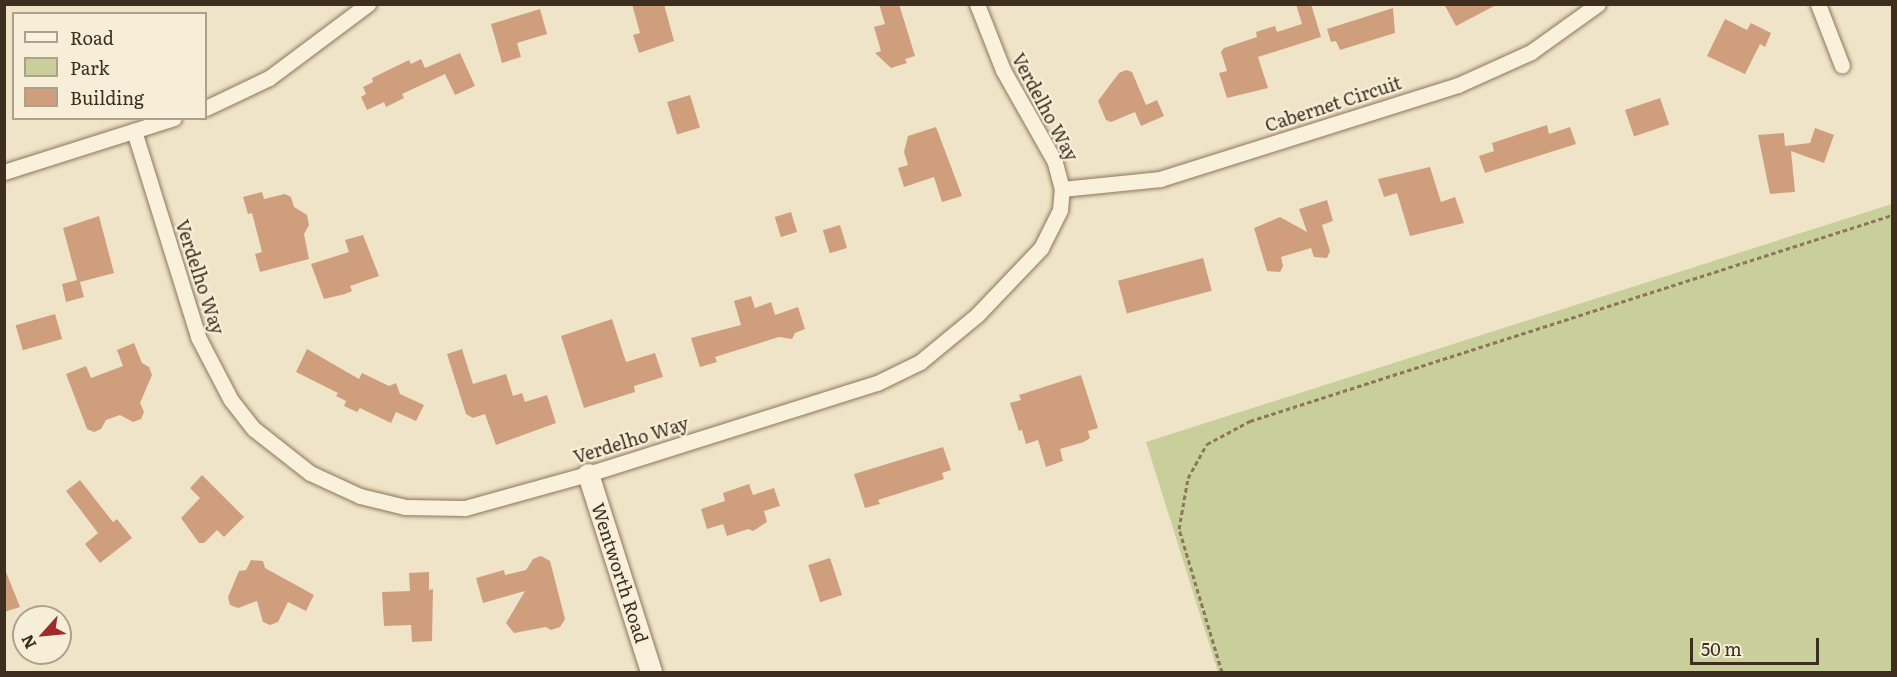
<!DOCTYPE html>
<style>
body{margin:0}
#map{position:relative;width:1897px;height:677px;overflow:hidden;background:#f0e4c8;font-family:Literata,serif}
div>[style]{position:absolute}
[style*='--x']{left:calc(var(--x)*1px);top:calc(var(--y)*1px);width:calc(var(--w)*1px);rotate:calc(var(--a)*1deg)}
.green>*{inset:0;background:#c9cf9b}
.building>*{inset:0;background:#cf9f7d;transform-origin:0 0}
.path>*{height:3px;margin-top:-1.5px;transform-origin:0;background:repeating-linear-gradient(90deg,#8d765c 0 4.5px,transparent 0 7.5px)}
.roads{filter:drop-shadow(0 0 2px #8d765c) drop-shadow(0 0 2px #8d765c)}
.street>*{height:15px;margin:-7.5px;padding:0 7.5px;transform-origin:7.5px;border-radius:7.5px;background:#faf1dc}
.secondary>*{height:21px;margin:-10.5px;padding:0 10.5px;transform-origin:10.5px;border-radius:10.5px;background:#faf1dc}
span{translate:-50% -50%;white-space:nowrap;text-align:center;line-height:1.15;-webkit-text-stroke:4.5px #f7eed8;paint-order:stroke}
.street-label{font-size:18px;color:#3d2e20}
.frame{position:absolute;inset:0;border:6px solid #3d2e20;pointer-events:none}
.legend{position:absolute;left:12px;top:12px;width:195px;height:108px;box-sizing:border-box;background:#f7eed8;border:2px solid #ada18e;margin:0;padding:8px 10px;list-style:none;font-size:18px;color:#3d2e20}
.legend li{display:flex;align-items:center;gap:12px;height:30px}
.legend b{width:30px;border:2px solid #ada18e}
.north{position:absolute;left:12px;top:605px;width:60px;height:60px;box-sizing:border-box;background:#f7eed8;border:2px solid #ada18e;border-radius:50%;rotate:243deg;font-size:16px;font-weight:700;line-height:24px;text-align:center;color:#3d2e20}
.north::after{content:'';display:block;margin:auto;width:21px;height:27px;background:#9e2a2b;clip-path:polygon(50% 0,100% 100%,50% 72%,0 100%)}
.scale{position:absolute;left:1690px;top:638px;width:129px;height:27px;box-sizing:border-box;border:3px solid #3d2e20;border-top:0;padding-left:8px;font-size:18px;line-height:21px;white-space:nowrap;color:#3d2e20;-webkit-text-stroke:4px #f7eed8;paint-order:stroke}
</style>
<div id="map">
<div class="green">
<i style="clip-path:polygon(1892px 204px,1892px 672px,1218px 672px,1146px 442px)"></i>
</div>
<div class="building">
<i style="clip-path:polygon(632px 4px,664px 4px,674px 41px,639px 53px,633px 35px,640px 33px)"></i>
<i style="clip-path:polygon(879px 4px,899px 4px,915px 56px,905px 59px,907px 63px,891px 68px,875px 53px,881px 51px,874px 27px,885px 24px)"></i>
<i style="clip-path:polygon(1296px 4px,1311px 4px,1321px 37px,1258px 57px,1268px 88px,1227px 98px,1219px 73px,1227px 71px,1221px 52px,1224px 48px,1257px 37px,1256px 32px,1275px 26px,1277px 32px,1302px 24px)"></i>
<i style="clip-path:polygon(1444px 4px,1498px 4px,1456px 26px)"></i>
<i style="clip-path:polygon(1393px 8px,1395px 33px,1340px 50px,1336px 41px,1331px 42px,1327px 29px)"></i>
<i style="clip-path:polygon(540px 9px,547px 34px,517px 43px,521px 57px,502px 63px,491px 24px)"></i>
<i style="clip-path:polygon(1725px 19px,1747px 30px,1751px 23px,1771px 33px,1765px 47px,1760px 44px,1745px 74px,1707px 56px)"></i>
<i style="clip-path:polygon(460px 53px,475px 86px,455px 95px,445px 74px,402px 94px,404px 98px,386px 107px,384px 102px,367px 110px,361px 97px,366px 94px,363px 87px,373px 82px,372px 78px,409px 60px,411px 64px,421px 59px,425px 68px)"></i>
<i style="clip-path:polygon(1126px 70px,1132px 72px,1146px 105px,1157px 100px,1164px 116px,1141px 126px,1135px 112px,1111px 122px,1106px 120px,1098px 101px,1119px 73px)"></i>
<i style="left:690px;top:95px;width:34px;height:24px;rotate:73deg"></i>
<i style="left:1660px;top:98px;width:28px;height:37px;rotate:71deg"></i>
<i style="clip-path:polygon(1547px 125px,1549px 134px,1570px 127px,1576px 144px,1485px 173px,1479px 156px,1494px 151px,1492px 143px)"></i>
<i style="clip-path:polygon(936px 127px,962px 196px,942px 202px,934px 177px,904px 187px,898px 168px,908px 165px,904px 152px,908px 136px)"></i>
<i style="clip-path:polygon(1815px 128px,1834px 135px,1824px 163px,1791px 151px,1795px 192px,1770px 194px,1758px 135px,1784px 133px,1785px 146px,1810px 143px)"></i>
<i style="clip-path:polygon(1430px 167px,1441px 202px,1455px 197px,1464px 223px,1410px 236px,1397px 193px,1384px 197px,1378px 179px)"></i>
<i style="clip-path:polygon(262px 192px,264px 199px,285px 194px,291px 197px,294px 207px,307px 215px,309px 225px,304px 234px,309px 259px,260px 272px,255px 254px,262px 252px,252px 213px,248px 214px,243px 197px)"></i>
<i style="clip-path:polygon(1327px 200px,1333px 221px,1322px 225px,1330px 251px,1327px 258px,1314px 257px,1311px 248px,1281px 257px,1283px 266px,1280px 272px,1267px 271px,1254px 228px,1280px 217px,1307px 232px,1299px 209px)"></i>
<i style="left:791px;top:212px;width:21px;height:17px;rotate:73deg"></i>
<i style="clip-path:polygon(99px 216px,114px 273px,80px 282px,84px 297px,66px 302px,62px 284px,77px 280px,63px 228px)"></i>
<i style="left:840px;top:225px;width:24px;height:18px;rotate:73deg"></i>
<i style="clip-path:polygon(363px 235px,379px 276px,350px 286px,352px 291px,345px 294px,324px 299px,311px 264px,349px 252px,345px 240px)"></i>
<i style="left:1203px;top:258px;width:34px;height:88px;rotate:75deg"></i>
<i style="clip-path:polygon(751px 296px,755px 308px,771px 302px,775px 315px,798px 307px,805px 329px,795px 333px,792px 339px,779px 337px,715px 357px,717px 362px,700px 367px,691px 338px,741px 325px,734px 301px)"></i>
<i style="left:55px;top:314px;width:26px;height:41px;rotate:74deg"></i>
<i style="clip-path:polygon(612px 319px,626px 362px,655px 353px,663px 377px,634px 386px,635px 392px,584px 408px,561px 336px)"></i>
<i style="clip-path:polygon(134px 343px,142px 363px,149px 367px,152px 375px,140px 403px,144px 412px,141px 419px,133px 422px,120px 415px,106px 420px,101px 429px,94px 432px,87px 429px,66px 374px,86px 366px,91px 378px,123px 366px,117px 350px)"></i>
<i style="clip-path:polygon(307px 349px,359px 379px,362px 373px,389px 386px,396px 383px,400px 394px,424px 405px,416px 421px,396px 412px,391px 423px,360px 408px,357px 412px,344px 406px,346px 401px,336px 396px,338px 393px,296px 372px)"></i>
<i style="clip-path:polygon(462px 349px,473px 384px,506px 374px,513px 396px,522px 393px,525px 402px,547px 395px,556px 423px,496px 445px,485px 414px,473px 418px,466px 414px,447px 354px)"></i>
<i style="clip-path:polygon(1081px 375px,1098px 428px,1088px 431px,1090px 438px,1084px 442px,1060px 449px,1063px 461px,1046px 467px,1038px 440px,1026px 444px,1022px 430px,1019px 431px,1010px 403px,1021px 400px,1019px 395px)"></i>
<i style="clip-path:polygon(943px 447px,951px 470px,942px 473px,944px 479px,878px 500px,880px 504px,865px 508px,854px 474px)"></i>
<i style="clip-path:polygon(202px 475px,244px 517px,224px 537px,217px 530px,204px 543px,199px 543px,181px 518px,200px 498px,190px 488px)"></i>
<i style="clip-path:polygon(80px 480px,113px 522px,117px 519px,132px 538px,100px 563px,85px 544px,98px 533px,66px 491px)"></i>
<i style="clip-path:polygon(749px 484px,753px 495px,774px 488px,780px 506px,764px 511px,767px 522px,753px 531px,748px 529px,727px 536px,723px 524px,707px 529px,701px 509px,725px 501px,723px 493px)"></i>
<i style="clip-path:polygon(541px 556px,550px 561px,565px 619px,560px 627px,551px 630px,546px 627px,514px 633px,506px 623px,525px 591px,483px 603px,476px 578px,504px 570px,505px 575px,526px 570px,533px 559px)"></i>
<i style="left:830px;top:558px;width:39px;height:23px;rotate:72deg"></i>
<i style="clip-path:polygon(251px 560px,263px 561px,265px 568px,314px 595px,306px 611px,288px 602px,278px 622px,270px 625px,263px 622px,257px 601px,238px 608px,230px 605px,228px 597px,239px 571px,246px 570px)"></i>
<i style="clip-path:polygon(4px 567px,20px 607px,4px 612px)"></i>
<i style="clip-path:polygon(429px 572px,429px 590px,433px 589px,432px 641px,412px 642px,411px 625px,384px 626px,382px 592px,410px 591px,409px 573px)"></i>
</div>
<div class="path">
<i style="--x:1222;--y:672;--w:149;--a:-106.7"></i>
<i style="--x:1179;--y:529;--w:52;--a:-80"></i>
<i style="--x:1188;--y:478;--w:39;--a:-61"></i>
<i style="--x:1207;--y:444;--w:49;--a:-28.1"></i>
<i style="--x:1250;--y:421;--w:674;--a:-17.79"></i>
</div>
<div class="roads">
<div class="street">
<i style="--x:1818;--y:4;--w:66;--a:68.8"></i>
<i style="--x:206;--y:108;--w:70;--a:-25.5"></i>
<i style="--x:269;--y:78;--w:124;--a:-36.8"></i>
<i style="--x:134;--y:131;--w:216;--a:72.7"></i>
<i style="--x:198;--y:337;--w:71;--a:62.4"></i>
<i style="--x:231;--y:400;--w:37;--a:52"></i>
<i style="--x:254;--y:429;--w:71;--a:38.2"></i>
<i style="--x:310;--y:473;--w:55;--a:24.7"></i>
<i style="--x:360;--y:496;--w:46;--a:13.7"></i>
<i style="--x:405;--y:507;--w:60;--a:1"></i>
<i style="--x:465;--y:508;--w:128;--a:-15.5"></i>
<i style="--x:588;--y:474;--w:303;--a:-17.5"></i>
<i style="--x:877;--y:383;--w:48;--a:-26"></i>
<i style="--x:920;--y:362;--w:74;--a:-39.5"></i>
<i style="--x:977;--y:315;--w:93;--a:-46.3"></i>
<i style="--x:1041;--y:248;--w:42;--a:-63.4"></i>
<i style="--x:1060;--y:210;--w:21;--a:-85"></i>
<i style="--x:1062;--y:189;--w:28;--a:-105"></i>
<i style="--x:1055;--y:162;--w:106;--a:-119.5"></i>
<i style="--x:1003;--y:70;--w:71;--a:-111.5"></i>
<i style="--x:4;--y:172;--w:178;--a:-17.6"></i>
<i style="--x:1062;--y:189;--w:99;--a:-5.8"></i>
<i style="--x:1160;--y:179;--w:312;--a:-17.5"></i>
<i style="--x:1458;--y:85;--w:80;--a:-24.3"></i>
<i style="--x:1531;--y:52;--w:82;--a:-35.6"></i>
</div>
<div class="secondary">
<i style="--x:588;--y:474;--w:208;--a:72.3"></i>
</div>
</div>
<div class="street-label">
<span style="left:1333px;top:104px;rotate:-18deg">Cabernet Circuit</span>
<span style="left:1045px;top:107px;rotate:62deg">Verdelho Way</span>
<span style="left:200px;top:277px;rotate:72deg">Verdelho Way</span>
<span style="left:631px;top:440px;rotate:-17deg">Verdelho Way</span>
<span style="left:620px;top:573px;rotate:72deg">Wentworth Road</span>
</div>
<div class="frame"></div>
<ul class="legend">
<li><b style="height:8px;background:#faf1dc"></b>Road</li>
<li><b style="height:16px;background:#c9cf9b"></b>Park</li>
<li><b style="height:16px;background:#cf9f7d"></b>Building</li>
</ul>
<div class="north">N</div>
<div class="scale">50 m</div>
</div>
